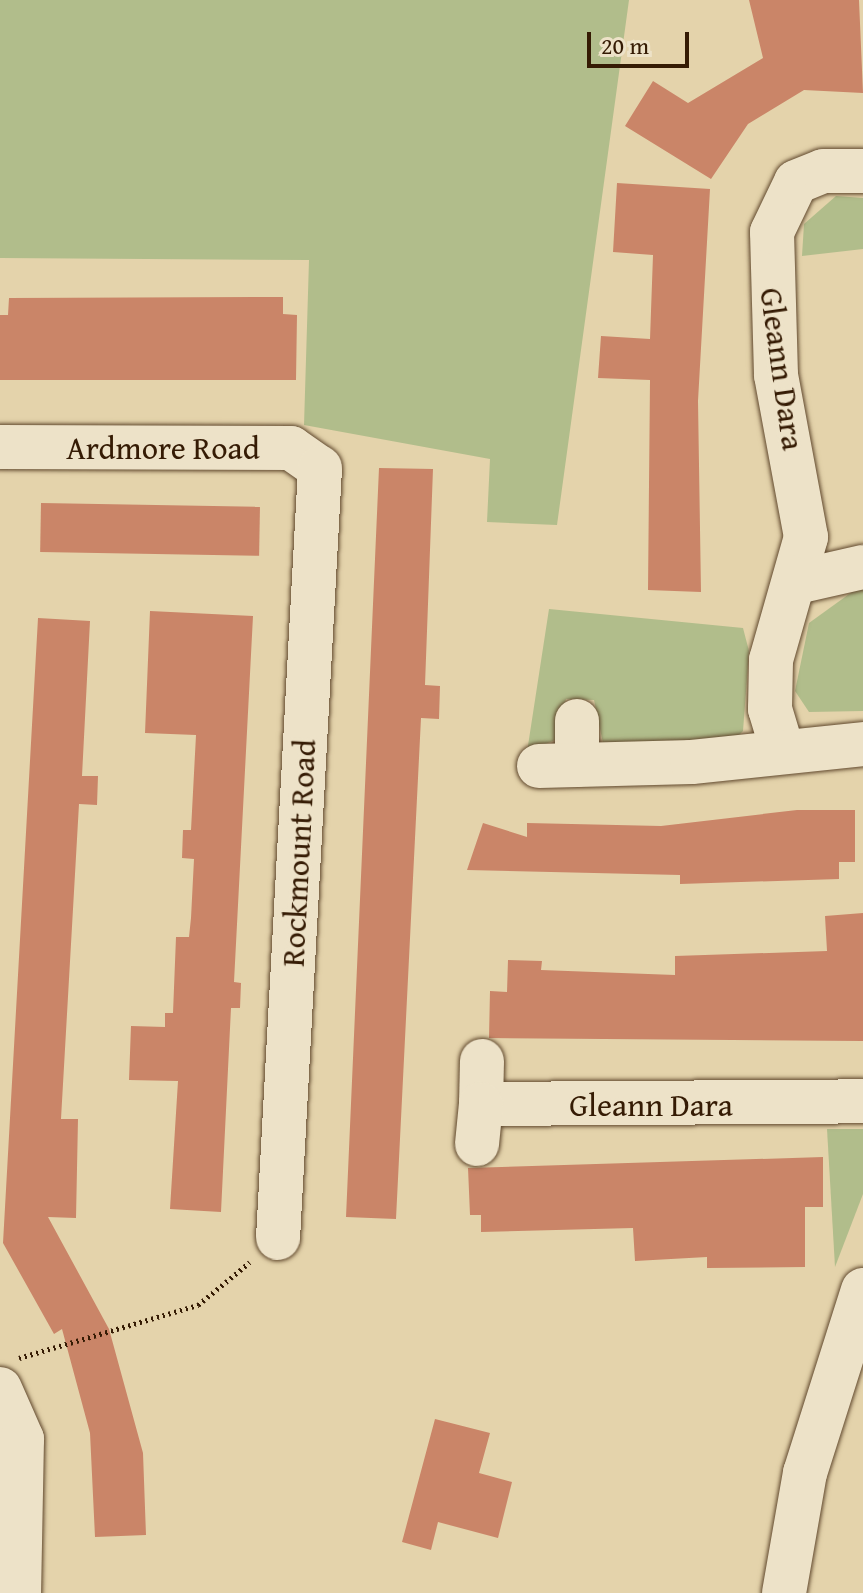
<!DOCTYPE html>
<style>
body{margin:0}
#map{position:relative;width:863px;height:1593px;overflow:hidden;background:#e4d3ab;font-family:"Gentium Book Plus",serif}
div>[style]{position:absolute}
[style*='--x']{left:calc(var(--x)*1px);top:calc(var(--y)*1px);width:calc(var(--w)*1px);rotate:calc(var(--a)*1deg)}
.green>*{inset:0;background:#b1bd8b}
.building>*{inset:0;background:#ca8568;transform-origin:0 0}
.path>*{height:5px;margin-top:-2.5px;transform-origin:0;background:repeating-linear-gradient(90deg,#351b04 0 2px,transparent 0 6px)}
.roads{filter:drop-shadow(0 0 2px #61492e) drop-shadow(0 0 2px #61492e)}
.minor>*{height:44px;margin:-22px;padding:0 22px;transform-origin:22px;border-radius:22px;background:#ede2c8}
span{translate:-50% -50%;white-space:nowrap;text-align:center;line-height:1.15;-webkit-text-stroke:7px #ede2c8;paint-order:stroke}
.street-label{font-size:32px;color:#351b04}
.scale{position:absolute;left:587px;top:32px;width:102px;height:36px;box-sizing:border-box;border:4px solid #351b04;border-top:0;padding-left:10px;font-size:24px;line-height:28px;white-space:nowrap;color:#351b04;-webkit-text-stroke:6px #ede2c8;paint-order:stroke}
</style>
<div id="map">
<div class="green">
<i style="clip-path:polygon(0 0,629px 0,557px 525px,487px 522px,490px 459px,304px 425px,309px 260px,0 258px)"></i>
<i style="clip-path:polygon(836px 196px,863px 198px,863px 249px,802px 256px,804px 224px)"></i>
<i style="clip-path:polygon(863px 584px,863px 711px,809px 712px,795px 691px,809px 623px)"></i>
<i style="clip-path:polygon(549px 609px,743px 628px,749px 651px,743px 731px,730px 744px,603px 743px,594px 700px,566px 699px,555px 740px,527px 752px)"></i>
<i style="clip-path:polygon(827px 1129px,863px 1129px,863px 1194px,835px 1267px)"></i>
</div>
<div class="building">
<i style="clip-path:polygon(749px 0,859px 0,863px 93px,804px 90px,748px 124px,711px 179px,625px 126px,653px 81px,688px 103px,763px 58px)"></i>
<i style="clip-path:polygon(617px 183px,710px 189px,698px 401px,701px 592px,648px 590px,650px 380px,598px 378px,601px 336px,650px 339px,653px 255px,613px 252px)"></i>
<i style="clip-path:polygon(283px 297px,283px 314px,297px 315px,296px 380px,0 380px,0 315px,8px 315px,9px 298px)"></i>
<i style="clip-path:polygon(379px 468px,433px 469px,425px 685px,440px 686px,439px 719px,421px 718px,396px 1219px,346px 1217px)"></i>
<i style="left:41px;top:503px;width:219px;height:49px;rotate:1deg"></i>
<i style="clip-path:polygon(150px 611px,253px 616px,234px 982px,241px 983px,240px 1008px,231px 1008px,221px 1212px,170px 1209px,178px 1081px,129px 1080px,131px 1026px,165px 1027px,165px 1013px,173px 1013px,176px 937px,189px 937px,191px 918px,194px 859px,182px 858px,183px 830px,191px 830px,196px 735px,145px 733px)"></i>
<i style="clip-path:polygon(38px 618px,90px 621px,82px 776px,98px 776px,97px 805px,79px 804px,61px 1119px,78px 1119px,76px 1218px,48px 1217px,109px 1329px,143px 1453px,146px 1535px,95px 1537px,90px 1433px,62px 1329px,54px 1334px,3px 1243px)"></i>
<i style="clip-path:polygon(797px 810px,855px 810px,855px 862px,839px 862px,839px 879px,680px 884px,680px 875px,467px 870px,483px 823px,527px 837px,527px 823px,661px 826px)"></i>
<i style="clip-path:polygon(863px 913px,863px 1041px,489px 1038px,490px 991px,507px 992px,508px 960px,542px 961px,541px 970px,675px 975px,675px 956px,827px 951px,825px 916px)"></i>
<i style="clip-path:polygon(823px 1157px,823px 1207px,805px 1207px,805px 1267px,707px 1268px,707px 1257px,635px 1261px,633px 1228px,481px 1232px,481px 1215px,470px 1215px,468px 1168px)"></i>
<i style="clip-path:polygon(435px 1419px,490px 1433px,479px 1473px,512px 1482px,498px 1538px,438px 1522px,431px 1550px,402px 1542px)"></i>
</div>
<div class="path">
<i style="--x:19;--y:1358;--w:187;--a:-16.5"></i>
<i style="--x:198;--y:1305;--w:67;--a:-39.6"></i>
</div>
<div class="roads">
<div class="minor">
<i style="--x:0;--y:447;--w:291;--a:0.2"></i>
<i style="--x:291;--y:448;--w:35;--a:35"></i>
<i style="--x:320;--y:468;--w:771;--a:93.12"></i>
<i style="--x:797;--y:582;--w:68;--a:-12.8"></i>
<i style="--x:782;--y:749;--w:42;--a:-106.7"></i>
<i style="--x:770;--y:709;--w:49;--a:-88.8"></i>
<i style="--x:771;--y:660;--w:128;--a:-74.1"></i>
<i style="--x:806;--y:537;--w:165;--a:-100.5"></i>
<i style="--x:776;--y:375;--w:143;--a:-91.6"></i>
<i style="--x:772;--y:232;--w:55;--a:-64.4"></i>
<i style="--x:796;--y:182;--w:29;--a:-22"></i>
<i style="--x:823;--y:171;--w:40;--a:0"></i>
<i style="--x:577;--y:765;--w:44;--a:-90"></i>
<i style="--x:539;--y:766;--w:153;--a:-1.5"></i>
<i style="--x:692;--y:762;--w:172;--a:-6"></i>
<i style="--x:482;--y:1061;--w:43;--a:91.3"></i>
<i style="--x:481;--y:1104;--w:382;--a:-0.4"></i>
<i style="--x:477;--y:1144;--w:40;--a:-84.3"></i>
<i style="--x:0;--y:1389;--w:55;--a:66.3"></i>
<i style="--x:22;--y:1439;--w:154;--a:91.1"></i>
<i style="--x:784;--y:1593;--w:122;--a:-80.1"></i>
<i style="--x:805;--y:1473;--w:192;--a:-72.4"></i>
</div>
</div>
<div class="street-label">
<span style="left:782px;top:369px;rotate:82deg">Gleann Dara</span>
<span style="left:163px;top:448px">Ardmore Road</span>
<span style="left:299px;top:853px;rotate:-87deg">Rockmount Road</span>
<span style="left:651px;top:1105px">Gleann Dara</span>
</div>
<div class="scale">20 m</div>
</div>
